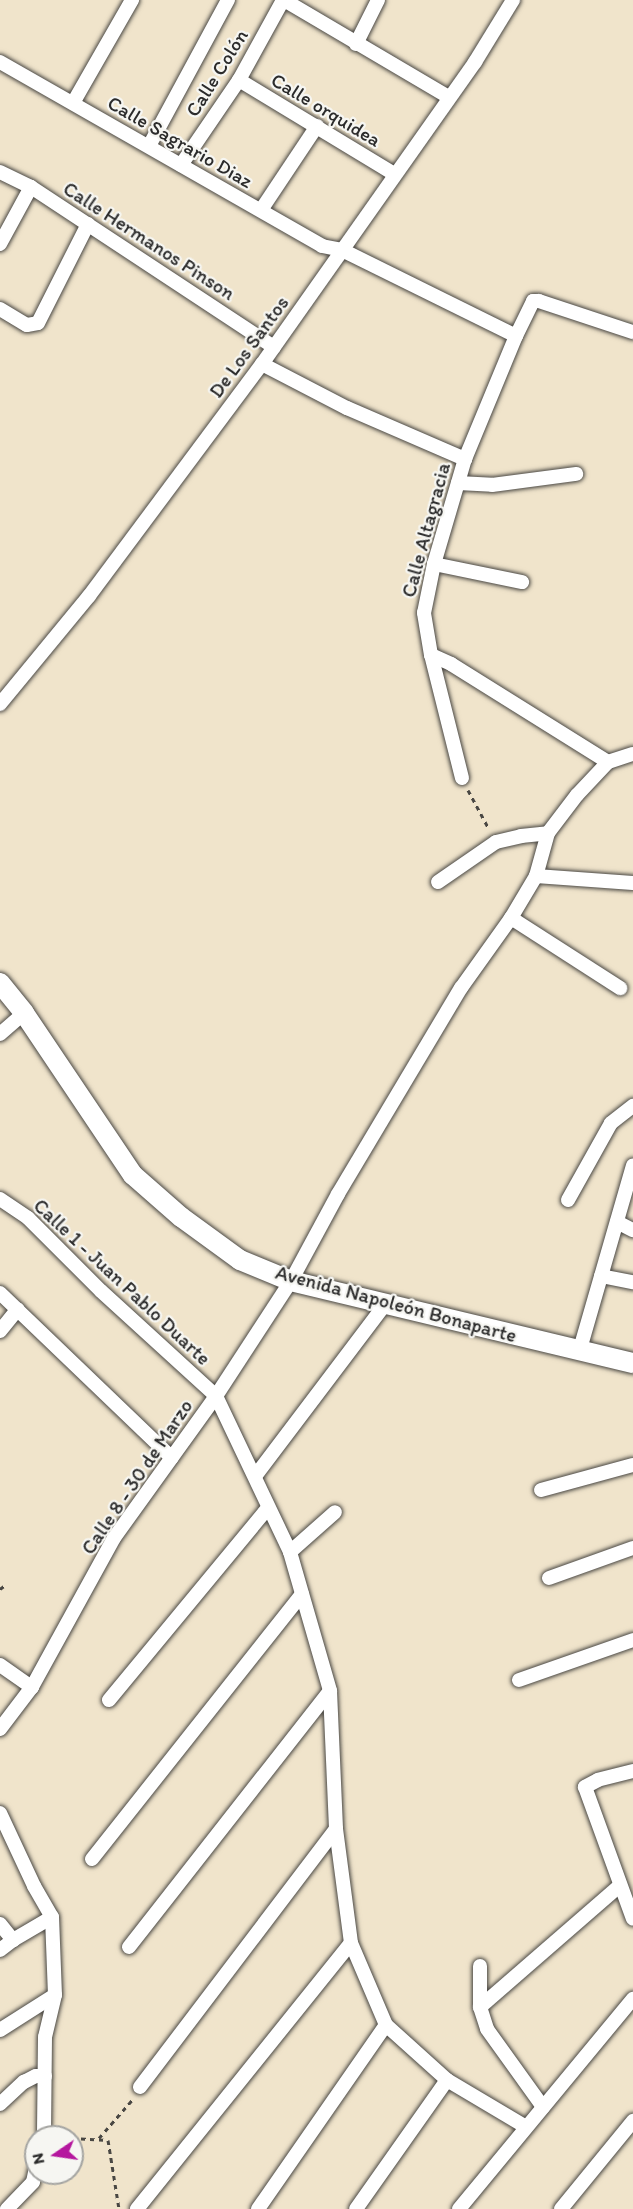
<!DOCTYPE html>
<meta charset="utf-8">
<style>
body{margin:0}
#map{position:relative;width:633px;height:2209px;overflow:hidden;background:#f0e4cb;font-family:Itim,sans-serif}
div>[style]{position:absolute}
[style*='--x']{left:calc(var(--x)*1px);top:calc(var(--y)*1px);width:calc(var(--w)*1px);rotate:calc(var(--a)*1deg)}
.path>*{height:3px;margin-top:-1.5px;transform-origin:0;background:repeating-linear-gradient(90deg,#494743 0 4.5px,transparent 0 9px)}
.roads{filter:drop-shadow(0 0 2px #494743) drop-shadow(0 0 2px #494743)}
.street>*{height:14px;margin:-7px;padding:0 7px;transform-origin:7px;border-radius:7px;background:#fff}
.secondary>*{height:20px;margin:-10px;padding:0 10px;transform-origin:10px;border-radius:10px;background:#fff}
span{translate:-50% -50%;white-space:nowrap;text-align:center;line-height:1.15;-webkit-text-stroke:4.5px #f6f6f2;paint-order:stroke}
.street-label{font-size:20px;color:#2b2b2b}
.north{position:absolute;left:24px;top:2125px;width:60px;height:60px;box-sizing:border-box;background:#f6f6f2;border:2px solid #a5a5a2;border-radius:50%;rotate:257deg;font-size:16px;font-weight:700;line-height:24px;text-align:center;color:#2b2b2b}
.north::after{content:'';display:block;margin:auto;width:21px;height:27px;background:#b5179e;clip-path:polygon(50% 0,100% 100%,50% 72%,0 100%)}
</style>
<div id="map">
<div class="path">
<i style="--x:468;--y:790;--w:44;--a:61.7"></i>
<i style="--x:0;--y:1589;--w:5;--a:-37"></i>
<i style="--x:72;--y:2138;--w:36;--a:3"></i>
<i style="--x:108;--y:2140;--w:70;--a:80.9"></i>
<i style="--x:99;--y:2138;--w:52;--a:-48.9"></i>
</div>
<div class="roads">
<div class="street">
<i style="--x:284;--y:0;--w:191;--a:30.5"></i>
<i style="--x:356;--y:44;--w:49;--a:-63.4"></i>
<i style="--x:0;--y:62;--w:371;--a:29.7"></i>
<i style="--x:322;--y:246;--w:20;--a:11"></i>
<i style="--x:342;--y:250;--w:194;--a:26.3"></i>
<i style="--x:239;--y:80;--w:181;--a:31.2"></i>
<i style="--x:73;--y:103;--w:119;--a:-60.2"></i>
<i style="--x:149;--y:146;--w:166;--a:-61.6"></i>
<i style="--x:181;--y:165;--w:103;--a:-55.7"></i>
<i style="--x:239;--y:80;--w:91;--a:-61.2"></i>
<i style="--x:0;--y:172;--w:34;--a:26"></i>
<i style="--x:31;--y:187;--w:291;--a:33.4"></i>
<i style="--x:261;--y:210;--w:101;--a:-56.3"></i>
<i style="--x:0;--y:244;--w:65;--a:-61.5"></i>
<i style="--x:0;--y:309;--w:31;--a:31"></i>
<i style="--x:27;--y:325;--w:11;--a:-10"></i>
<i style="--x:38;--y:323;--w:111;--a:-63.2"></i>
<i style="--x:262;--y:364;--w:96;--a:27.4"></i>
<i style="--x:347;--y:408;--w:129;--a:23.4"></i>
<i style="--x:458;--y:483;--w:34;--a:3"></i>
<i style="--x:492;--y:485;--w:85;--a:-7.5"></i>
<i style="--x:434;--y:564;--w:90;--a:11.6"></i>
<i style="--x:431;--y:655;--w:22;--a:24"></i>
<i style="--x:451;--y:664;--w:185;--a:32"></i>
<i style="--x:0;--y:704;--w:140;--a:-50.5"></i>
<i style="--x:89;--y:596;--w:289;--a:-53.3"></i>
<i style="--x:262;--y:364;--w:370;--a:-54.8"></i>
<i style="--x:475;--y:62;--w:73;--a:-58.5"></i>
<i style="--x:462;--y:778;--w:127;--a:-104.1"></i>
<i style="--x:431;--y:655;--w:43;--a:-99.5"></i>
<i style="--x:424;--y:613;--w:50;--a:-78.5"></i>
<i style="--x:434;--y:564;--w:109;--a:-73.6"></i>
<i style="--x:465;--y:459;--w:133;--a:-67.5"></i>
<i style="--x:516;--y:336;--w:39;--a:-64"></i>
<i style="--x:533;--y:301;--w:6;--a:0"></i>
<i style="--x:539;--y:301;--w:99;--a:18.3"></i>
<i style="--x:536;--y:876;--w:97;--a:4.1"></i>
<i style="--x:438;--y:882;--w:70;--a:-34.6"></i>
<i style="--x:496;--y:842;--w:26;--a:-13"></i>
<i style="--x:521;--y:836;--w:27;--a:-6"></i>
<i style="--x:511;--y:918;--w:130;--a:32.7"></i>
<i style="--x:0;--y:1034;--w:32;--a:-41"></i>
<i style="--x:0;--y:1199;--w:34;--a:34"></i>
<i style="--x:28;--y:1218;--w:103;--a:45"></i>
<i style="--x:101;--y:1291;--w:156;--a:42.4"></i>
<i style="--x:216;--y:1396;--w:173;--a:64.6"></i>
<i style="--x:290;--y:1552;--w:145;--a:73.9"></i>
<i style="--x:330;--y:1691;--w:138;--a:87.5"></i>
<i style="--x:336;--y:1829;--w:115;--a:82.5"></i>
<i style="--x:351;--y:1943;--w:89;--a:66.9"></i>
<i style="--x:386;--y:2025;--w:82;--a:42"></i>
<i style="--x:447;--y:2080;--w:92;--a:30.7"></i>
<i style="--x:568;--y:1200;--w:88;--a:-60.8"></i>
<i style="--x:611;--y:1123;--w:28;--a:-38"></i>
<i style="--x:617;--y:1222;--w:18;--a:27"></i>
<i style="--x:601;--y:1276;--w:33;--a:11"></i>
<i style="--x:0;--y:1293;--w:238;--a:43.8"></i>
<i style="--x:0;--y:1331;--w:28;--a:-51"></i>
<i style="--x:580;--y:1349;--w:191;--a:-73.9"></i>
<i style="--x:256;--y:1475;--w:216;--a:-52.9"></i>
<i style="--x:541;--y:1490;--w:95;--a:-15.2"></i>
<i style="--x:290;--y:1552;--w:60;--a:-41.6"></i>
<i style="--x:549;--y:1578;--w:89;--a:-19.7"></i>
<i style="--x:0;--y:1665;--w:39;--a:35"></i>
<i style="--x:519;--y:1680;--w:121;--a:-19.3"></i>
<i style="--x:109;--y:1700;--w:249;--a:-50.4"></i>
<i style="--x:0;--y:1729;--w:53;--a:-52.7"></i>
<i style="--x:32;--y:1687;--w:170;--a:-61.2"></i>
<i style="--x:114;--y:1538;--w:175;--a:-54.3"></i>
<i style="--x:216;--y:1396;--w:137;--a:-56.9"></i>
<i style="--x:291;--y:1281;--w:99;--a:-61.6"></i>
<i style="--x:338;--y:1194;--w:240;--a:-59.2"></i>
<i style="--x:461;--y:988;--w:86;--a:-54.5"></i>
<i style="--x:511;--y:918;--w:49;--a:-59.2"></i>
<i style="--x:536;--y:876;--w:45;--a:-74.4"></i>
<i style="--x:548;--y:833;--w:48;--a:-52.7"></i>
<i style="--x:577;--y:795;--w:45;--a:-46.8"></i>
<i style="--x:608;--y:762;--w:26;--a:-18"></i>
<i style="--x:633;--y:1771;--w:36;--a:166"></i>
<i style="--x:598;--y:1780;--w:15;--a:152"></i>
<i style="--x:585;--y:1787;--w:140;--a:70"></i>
<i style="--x:0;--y:1813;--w:81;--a:65"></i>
<i style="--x:34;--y:1886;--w:36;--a:60"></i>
<i style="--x:52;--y:1917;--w:78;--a:87.8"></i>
<i style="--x:55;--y:1995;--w:43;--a:103.4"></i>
<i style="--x:45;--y:2037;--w:100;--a:90.6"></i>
<i style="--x:92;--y:1859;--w:338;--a:-51.6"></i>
<i style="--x:0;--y:1924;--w:21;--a:51"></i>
<i style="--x:129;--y:1947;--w:325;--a:-51.9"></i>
<i style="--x:0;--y:1950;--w:16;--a:-38"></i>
<i style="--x:13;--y:1940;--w:45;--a:-30.5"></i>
<i style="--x:480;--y:1966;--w:41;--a:90"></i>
<i style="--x:480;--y:2007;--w:23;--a:72"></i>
<i style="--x:487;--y:2029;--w:96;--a:54.3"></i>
<i style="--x:480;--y:2007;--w:184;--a:-41"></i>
<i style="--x:0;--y:2030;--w:65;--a:-32.5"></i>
<i style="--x:140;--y:2087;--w:324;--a:-52.8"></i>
<i style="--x:0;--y:2104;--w:33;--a:-43"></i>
<i style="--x:24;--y:2082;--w:13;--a:-27"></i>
<i style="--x:36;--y:2076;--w:9;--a:0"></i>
<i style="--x:7;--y:2209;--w:37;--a:-46"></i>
<i style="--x:33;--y:2182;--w:14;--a:-78"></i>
<i style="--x:137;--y:2209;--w:341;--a:-51.2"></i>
<i style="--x:258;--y:2209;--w:224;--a:-55.2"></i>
<i style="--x:356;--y:2209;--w:158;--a:-54.8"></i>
<i style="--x:459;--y:2209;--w:273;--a:-50.4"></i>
<i style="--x:561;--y:2209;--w:114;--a:-50.7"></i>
</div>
<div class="secondary">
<i style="--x:0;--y:983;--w:38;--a:51"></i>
<i style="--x:24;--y:1013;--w:195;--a:56.1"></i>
<i style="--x:133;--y:1175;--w:64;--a:41.2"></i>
<i style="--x:181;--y:1217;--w:73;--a:36.1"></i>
<i style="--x:240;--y:1260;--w:55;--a:22.4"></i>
<i style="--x:291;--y:1281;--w:352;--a:13.5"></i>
</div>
</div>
<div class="street-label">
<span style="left:217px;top:73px;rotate:-58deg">Calle Colón</span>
<span style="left:326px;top:110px;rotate:31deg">Calle orquidea</span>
<span style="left:180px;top:142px;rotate:30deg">Calle Sagrario Diaz</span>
<span style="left:149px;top:241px;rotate:33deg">Calle Hermanos Pinson</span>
<span style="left:249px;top:347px;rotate:-54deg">De Los Santos</span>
<span style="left:426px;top:530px;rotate:-75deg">Calle Altagracia</span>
<span style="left:122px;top:1282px;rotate:43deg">Calle 1 - Juan Pablo Duarte</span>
<span style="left:396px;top:1304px;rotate:15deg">Avenida Napoleón Bonaparte</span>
<span style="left:137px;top:1477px;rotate:-56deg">Calle 8 - 30 de Marzo</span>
</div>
<div class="north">N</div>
</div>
